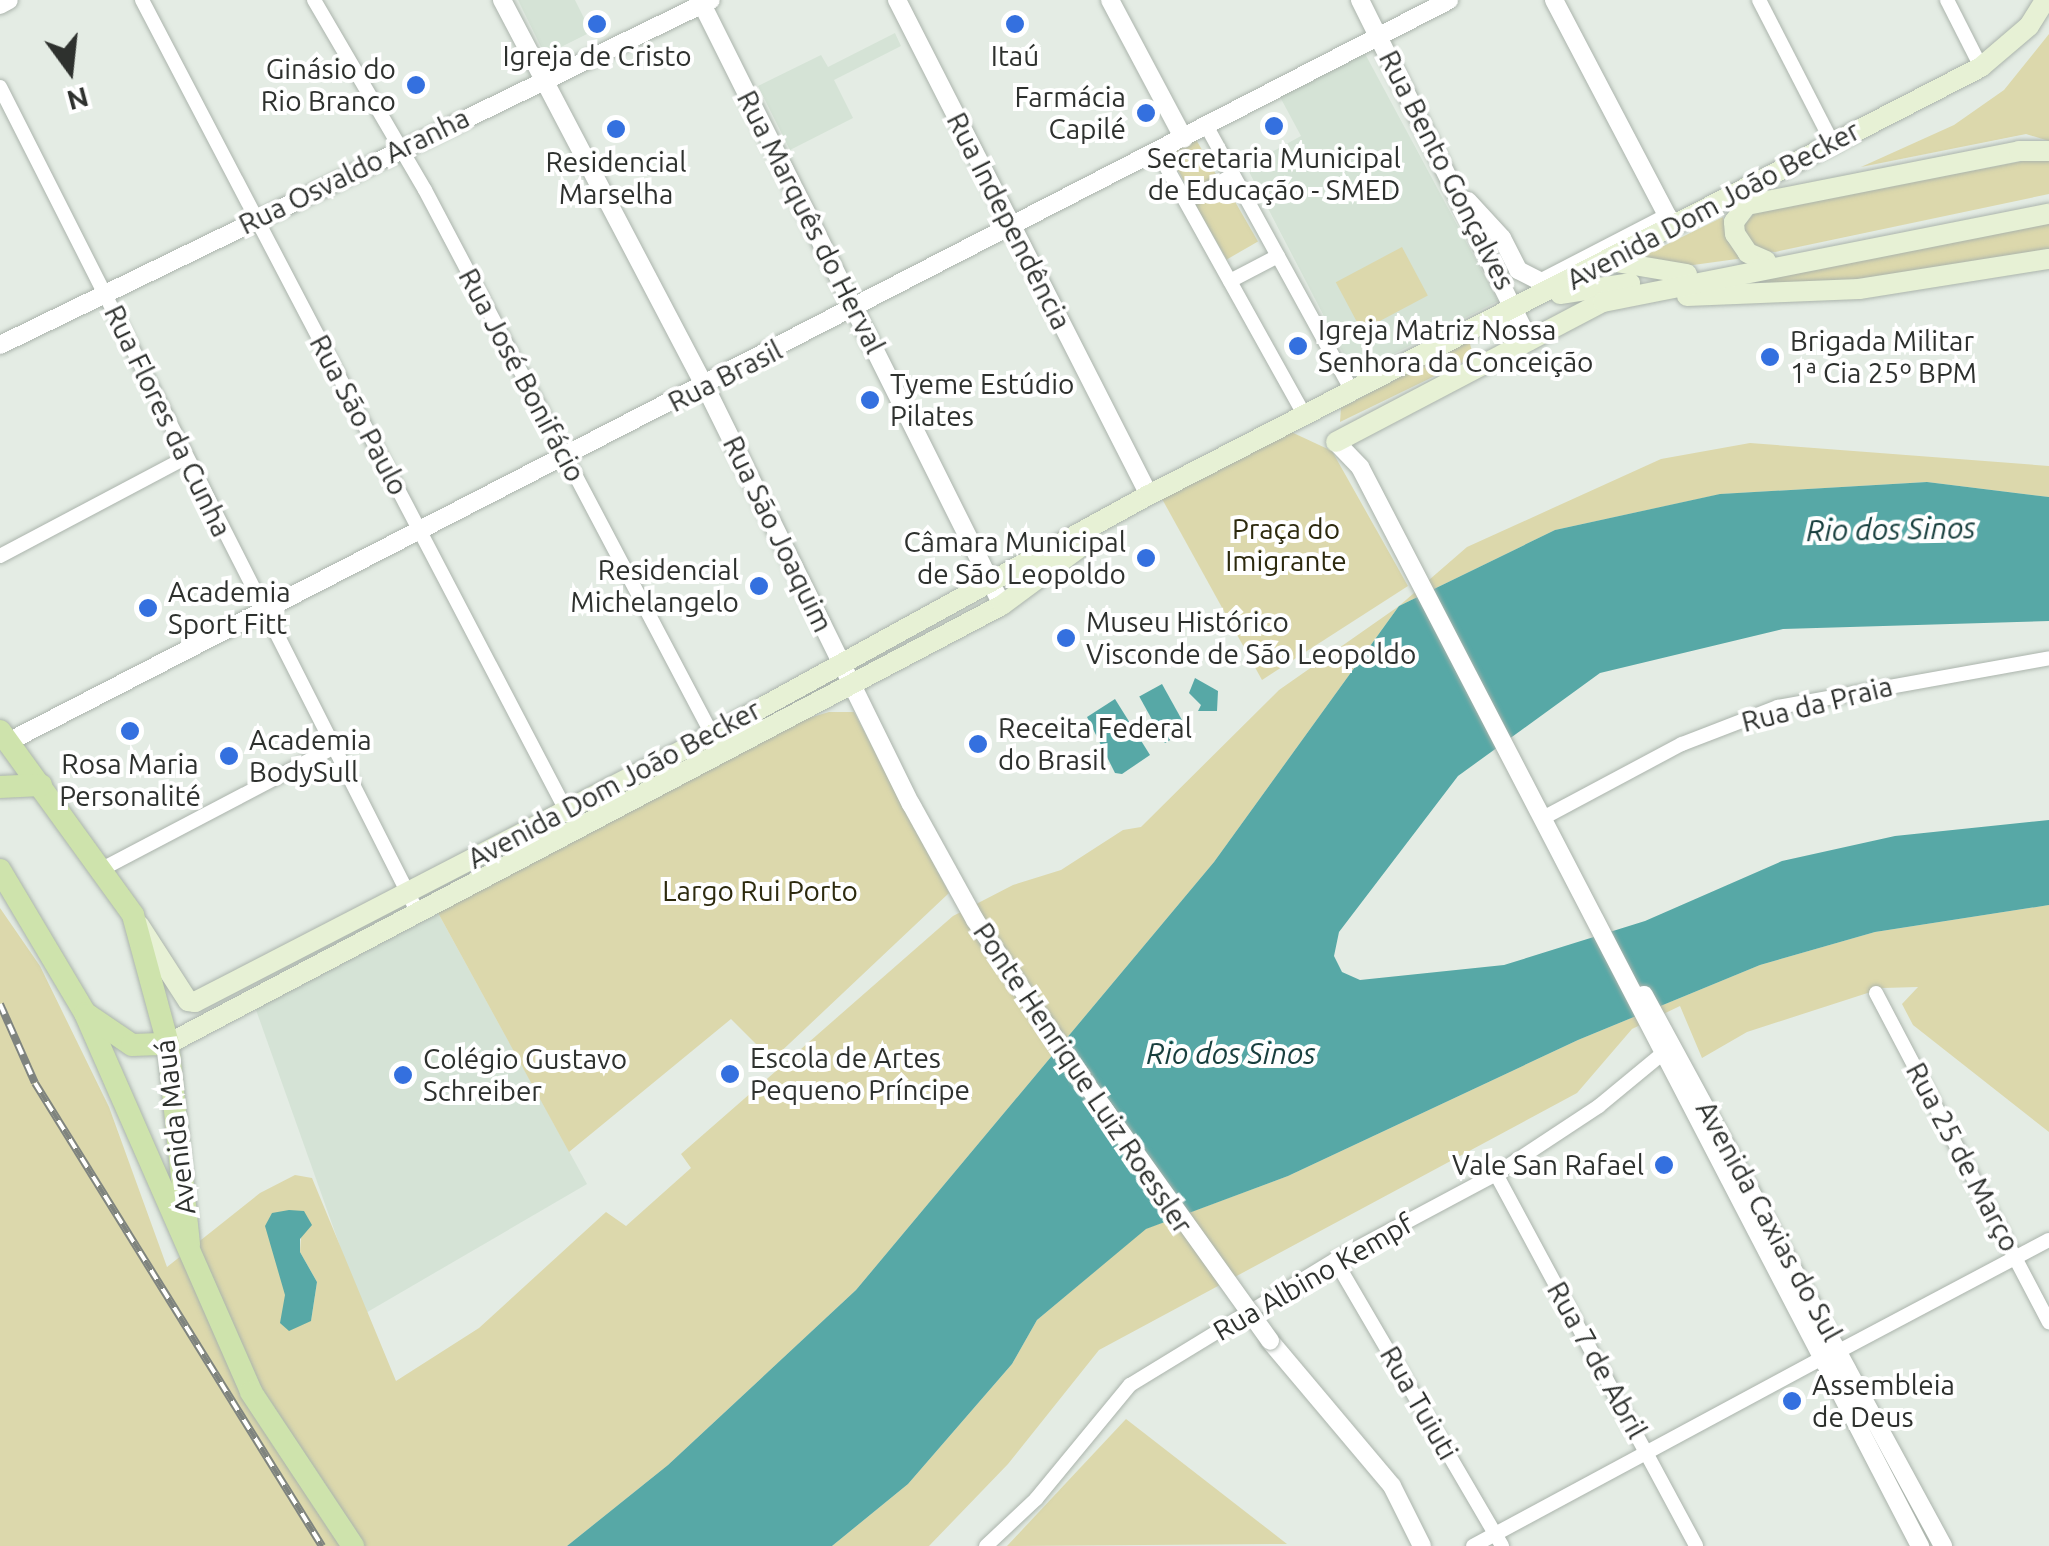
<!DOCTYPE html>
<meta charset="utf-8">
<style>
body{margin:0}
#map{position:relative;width:2049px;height:1546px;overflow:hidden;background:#e4ece4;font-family:Ubuntu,sans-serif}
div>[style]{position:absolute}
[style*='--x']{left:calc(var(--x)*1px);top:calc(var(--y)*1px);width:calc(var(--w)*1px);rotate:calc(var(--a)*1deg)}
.built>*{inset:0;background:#d5e3d6}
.green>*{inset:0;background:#dcd8ac;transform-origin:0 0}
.water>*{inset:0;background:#57a8a6;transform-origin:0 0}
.roads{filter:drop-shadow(0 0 2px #abb4ac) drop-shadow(0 0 2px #abb4ac)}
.minor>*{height:14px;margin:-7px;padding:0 7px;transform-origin:7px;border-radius:7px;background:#fff}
.tertiary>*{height:18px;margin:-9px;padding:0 9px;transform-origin:9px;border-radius:9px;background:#fff}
.secondary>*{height:20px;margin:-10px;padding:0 10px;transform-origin:10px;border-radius:10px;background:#e7f1d5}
.primary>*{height:22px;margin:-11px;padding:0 11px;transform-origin:11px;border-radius:11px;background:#cee3ac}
.rail>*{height:8px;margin-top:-4px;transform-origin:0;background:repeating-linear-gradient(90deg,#fff 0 11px,#7f847f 0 22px);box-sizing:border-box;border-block:2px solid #7f847f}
.bridges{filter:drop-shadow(0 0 2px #abb4ac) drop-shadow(0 0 2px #abb4ac)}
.tertiary-bridge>*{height:18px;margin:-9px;padding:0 9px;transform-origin:9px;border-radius:9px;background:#fff}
.dots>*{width:28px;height:28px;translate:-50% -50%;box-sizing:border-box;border:5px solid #fff;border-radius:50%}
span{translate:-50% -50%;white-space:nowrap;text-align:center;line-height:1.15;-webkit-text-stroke:8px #fff;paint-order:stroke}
.poi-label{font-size:28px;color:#2e312e}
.right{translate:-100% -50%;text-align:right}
.left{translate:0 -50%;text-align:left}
.street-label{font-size:28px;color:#2e312e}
.park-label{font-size:28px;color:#2d2a0e}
.water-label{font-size:30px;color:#183f3e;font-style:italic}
.north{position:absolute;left:20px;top:20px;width:100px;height:100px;-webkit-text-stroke:8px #fff;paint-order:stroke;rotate:165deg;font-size:28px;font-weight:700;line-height:40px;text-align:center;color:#2e312e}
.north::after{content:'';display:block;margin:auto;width:35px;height:45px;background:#2e312e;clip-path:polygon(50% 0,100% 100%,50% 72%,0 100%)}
</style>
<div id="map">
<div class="built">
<i style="clip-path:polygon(518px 0,575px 0,591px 32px,545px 55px)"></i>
<i style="clip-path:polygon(895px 33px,901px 46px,834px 80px,853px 118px,790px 150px,758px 86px,821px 55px,828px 67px)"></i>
<i style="clip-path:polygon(1363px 50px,1498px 301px,1354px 374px,1246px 166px,1301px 136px,1279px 95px)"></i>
<i style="clip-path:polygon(437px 911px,587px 1184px,364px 1314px,255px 1007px)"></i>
</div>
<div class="green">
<i style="clip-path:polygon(2049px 34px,2049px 141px,2026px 134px,1861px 167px,1954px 125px,2004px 90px)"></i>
<i style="left:1194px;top:136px;width:51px;height:31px;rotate:60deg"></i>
<i style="clip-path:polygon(2039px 158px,2049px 160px,2049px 194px,1775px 252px,1759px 251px,1740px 230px,1756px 211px)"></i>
<i style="left:1226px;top:186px;width:64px;height:36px;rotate:60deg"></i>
<i style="clip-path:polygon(1723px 217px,1729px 243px,1744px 258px,1686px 266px,1639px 258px)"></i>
<i style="clip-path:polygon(2049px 223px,2049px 253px,1899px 278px,1671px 293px)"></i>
<i style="left:1402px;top:247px;width:55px;height:75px;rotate:62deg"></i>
<i style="clip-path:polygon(1469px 341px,1474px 357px,1340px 422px,1341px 408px)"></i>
<i style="clip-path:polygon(1287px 430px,1332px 451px,1408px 586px,1262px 680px,1161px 497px)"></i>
<i style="clip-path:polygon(evenodd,1750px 443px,2049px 466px,2049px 497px,1927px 482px,1721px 494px,1555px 530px,1399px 606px,1214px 862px,856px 1290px,668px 1465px,567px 1546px,0 1546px,0 908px,40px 966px,109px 1107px,167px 1267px,260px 1193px,295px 1175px,312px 1178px,396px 1381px,479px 1328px,606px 1212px,626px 1226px,691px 1168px,681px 1154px,953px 916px,1013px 885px,1061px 870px,1123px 830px,1141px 827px,1279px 690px,1399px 606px,1467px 547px,1661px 459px,1750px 443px,303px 1211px,300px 1252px,317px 1282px,311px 1321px,281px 1324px,303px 1211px)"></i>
<i style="clip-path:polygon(829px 712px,854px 712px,949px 893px,772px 1060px,731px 1019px,569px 1152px,437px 911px,799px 721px)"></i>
<i style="clip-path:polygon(2049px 905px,2049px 1132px,1913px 1025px,1902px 1004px,1918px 987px,1883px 988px,1747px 1032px,1702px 1058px,1680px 1006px,1632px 1029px,1577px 1093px,1099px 1350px,1008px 1464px,929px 1546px,832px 1546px,908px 1484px,1012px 1364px,1037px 1320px,1145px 1229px,1288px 1176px,1578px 1040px,1760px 965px,1875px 932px)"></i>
<i style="clip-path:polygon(1126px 1419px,1287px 1544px,1007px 1546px)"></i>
</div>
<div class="water">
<i style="clip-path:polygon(1927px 482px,2049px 497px,2049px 621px,1783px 629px,1600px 673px,1458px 776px,1339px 932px,1334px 956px,1342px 972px,1360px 980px,1504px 965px,1645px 921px,1782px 861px,1895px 836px,2049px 820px,2049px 905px,1875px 932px,1760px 965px,1578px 1040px,1288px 1176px,1146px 1229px,1037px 1320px,1012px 1364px,908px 1484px,832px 1546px,567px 1546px,668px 1465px,856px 1290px,1214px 862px,1399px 606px,1555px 530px,1720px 494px)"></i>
<i style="clip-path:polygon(1195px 678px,1218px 691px,1217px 711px,1198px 711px,1201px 705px,1189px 693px)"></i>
<i style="left:1162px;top:684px;width:53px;height:26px;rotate:61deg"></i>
<i style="clip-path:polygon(1115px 699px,1150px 755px,1122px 774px,1115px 773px,1087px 717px)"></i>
<i style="clip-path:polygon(289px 1210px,304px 1211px,312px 1225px,300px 1239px,300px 1252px,317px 1282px,311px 1321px,289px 1331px,280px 1323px,285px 1295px,265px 1226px,272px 1213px)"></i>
</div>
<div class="roads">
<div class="minor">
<i style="--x:142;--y:0;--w:921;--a:62.38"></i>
<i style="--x:314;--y:0;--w:220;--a:59.7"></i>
<i style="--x:425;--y:190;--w:624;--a:62.2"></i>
<i style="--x:1759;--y:0;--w:157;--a:62.8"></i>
<i style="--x:1947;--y:0;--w:75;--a:63.1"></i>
<i style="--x:0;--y:87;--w:928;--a:63.16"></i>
<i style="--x:1207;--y:127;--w:303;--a:61.2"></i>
<i style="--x:1158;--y:152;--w:304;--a:60.9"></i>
<i style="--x:1187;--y:201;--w:53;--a:-29.5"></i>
<i style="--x:1230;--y:281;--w:54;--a:-27.5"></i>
<i style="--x:0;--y:556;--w:207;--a:-27.9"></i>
<i style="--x:1545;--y:817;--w:155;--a:-28.1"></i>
<i style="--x:1682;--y:744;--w:103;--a:-21.1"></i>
<i style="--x:1778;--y:707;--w:275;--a:-10.2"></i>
<i style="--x:104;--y:868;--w:259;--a:-27.7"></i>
<i style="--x:1876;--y:993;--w:372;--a:62.3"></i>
<i style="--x:1496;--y:1174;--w:422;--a:61.7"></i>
<i style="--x:1335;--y:1260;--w:331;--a:59.7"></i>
<i style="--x:1841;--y:1350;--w:235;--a:-27.9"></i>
<i style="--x:986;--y:1546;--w:69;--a:-43.2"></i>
<i style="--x:1036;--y:1499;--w:148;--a:-50.5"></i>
<i style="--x:1130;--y:1385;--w:240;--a:-31.4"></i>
<i style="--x:1335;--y:1260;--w:183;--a:-28.1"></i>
<i style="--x:1496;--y:1174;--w:123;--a:-33.4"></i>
<i style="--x:1599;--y:1106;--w:89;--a:-39.6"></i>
<i style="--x:1473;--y:1546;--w:395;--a:-28.3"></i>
</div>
<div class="tertiary">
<i style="--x:502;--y:0;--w:436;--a:62.3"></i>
<i style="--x:705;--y:386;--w:466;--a:63.8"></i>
<i style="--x:911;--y:804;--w:132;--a:61.1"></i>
<i style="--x:975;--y:920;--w:191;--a:55.9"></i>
<i style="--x:700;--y:0;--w:676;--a:63.47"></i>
<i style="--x:897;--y:0;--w:555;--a:63.02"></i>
<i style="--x:1110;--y:0;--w:157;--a:62"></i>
<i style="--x:1360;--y:0;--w:381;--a:63.6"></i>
<i style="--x:1554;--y:0;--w:254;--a:62.3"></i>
<i style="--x:0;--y:5;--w:10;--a:-29"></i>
<i style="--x:1468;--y:201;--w:50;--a:47.4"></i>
<i style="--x:1502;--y:238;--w:36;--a:63"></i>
<i style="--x:1518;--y:270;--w:27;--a:27"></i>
<i style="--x:1542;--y:282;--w:142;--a:-27.3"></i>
<i style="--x:0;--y:345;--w:790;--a:-25.88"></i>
<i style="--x:1336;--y:442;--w:35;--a:46"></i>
<i style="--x:1360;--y:467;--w:1216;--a:62.57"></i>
<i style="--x:8;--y:742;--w:1621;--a:-27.24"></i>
<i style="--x:1644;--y:995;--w:627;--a:61.51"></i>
<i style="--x:1270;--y:1341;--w:189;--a:49.9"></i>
<i style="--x:1392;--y:1486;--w:67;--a:63.4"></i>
</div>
<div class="secondary">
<i style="--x:1610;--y:261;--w:78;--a:9.6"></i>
<i style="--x:1766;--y:261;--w:20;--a:-156"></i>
<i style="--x:1748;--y:253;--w:23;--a:-124"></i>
<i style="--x:1735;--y:234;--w:12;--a:-95"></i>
<i style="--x:1734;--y:222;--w:21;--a:-53"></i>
<i style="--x:1747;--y:205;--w:277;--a:-11.2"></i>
<i style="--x:2019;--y:151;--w:30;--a:0"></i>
<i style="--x:1560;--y:294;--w:71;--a:-8.9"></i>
<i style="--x:1687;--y:296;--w:172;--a:-2.3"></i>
<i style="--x:1859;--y:289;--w:192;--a:-9"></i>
<i style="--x:1336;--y:442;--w:301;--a:-27.7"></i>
<i style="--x:1603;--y:302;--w:455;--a:-11.2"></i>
<i style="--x:139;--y:925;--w:90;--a:57.2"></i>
<i style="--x:188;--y:1001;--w:7;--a:8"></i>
<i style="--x:195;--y:1002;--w:582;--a:-27.31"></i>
<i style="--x:712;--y:735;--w:499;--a:-28.8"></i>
<i style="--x:1149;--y:495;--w:936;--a:-27.22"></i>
<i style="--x:1981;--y:67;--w:63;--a:-40.5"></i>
<i style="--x:2029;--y:26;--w:31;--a:-58"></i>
<i style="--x:168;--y:1044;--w:942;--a:-27.76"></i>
<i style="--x:1002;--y:605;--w:106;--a:-36.5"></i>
</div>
<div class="primary">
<i style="--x:0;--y:731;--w:227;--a:54.1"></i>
<i style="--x:133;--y:915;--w:134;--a:74.8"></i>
<i style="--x:168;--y:1044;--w:201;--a:84"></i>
<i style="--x:0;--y:787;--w:41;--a:-2.8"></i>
<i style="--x:0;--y:870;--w:166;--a:59.3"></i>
<i style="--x:85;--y:1013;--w:414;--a:66.3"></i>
<i style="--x:251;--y:1392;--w:185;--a:56.5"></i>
<i style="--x:88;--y:1015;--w:53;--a:34.3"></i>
<i style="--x:132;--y:1045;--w:36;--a:-2"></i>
</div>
</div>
<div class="rail">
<i style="--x:0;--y:1004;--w:86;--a:66.1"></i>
<i style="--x:35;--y:1083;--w:545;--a:58.21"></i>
</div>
<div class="bridges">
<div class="tertiary-bridge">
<i style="--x:1082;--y:1078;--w:323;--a:54.4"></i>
</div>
</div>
<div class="dots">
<i style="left:597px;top:24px;background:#3470df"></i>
<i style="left:1015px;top:24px;background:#3470df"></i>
<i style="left:416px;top:85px;background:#3470df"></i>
<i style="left:1146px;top:113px;background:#3470df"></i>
<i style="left:1274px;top:126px;background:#3470df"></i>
<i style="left:616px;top:129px;background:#3470df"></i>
<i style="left:1298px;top:346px;background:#3470df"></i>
<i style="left:1770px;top:357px;background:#3470df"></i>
<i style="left:870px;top:400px;background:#3470df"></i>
<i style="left:1146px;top:558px;background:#3470df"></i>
<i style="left:759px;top:586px;background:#3470df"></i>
<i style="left:148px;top:608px;background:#3470df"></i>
<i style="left:1066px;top:638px;background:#3470df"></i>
<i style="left:130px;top:731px;background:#3470df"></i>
<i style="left:978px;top:744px;background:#3470df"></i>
<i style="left:229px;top:756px;background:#3470df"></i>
<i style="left:730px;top:1074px;background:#3470df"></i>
<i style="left:403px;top:1075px;background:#3470df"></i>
<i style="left:1664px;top:1165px;background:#3470df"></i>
<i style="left:1792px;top:1401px;background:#3470df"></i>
</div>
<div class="poi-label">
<span style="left:597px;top:56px">Igreja de Cristo</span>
<span style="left:1015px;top:56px">Itaú</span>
<span class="right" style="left:396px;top:85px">Ginásio do<br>Rio Branco</span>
<span class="right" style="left:1126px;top:113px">Farmácia<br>Capilé</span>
<span style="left:1274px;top:174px">Secretaria Municipal<br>de Educação - SMED</span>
<span style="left:616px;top:178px">Residencial<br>Marselha</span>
<span class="left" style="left:1318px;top:346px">Igreja Matriz Nossa<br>Senhora da Conceição</span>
<span class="left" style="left:1790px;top:357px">Brigada Militar<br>1ª Cia 25º BPM</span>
<span class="left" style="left:890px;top:400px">Tyeme Estúdio<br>Pilates</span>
<span class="right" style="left:1126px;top:558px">Câmara Municipal<br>de São Leopoldo</span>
<span class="right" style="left:739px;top:586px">Residencial<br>Michelangelo</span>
<span class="left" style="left:168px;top:608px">Academia<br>Sport Fitt</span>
<span class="left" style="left:1086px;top:638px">Museu Histórico<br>Visconde de São Leopoldo</span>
<span class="left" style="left:998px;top:744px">Receita Federal<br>do Brasil</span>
<span class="left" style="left:249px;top:756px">Academia<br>BodySull</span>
<span style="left:130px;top:780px">Rosa Maria<br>Personalité</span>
<span class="left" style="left:750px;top:1074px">Escola de Artes<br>Pequeno Príncipe</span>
<span class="left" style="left:423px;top:1075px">Colégio Gustavo<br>Schreiber</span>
<span class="right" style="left:1644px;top:1165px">Vale San Rafael</span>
<span class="left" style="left:1812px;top:1401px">Assembleia<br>de Deus</span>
</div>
<div class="street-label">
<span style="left:1447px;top:170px;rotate:63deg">Rua Bento Gonçalves</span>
<span style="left:354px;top:171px;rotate:-26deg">Rua Osvaldo Aranha</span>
<span style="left:1713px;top:205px;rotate:-28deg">Avenida Dom João Becker</span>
<span style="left:1009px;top:221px;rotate:63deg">Rua Independência</span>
<span style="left:811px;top:222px;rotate:63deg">Rua Marquês do Herval</span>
<span style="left:522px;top:375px;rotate:62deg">Rua José Bonifácio</span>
<span style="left:725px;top:376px;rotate:-27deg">Rua Brasil</span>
<span style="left:359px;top:415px;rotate:62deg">Rua São Paulo</span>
<span style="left:168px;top:421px;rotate:64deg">Rua Flores da Cunha</span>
<span style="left:778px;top:534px;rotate:64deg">Rua São Joaquim</span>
<span style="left:1817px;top:704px;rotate:-14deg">Rua da Praia</span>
<span style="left:614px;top:784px;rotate:-28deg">Avenida Dom João Becker</span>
<span style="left:1083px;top:1078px;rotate:56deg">Ponte Henrique Luiz Roessler</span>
<span style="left:175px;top:1127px;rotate:-97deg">Avenida Mauá</span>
<span style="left:1963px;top:1157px;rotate:62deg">Rua 25 de Março</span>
<span style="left:1769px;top:1221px;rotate:61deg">Avenida Caxias do Sul</span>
<span style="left:1313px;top:1277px;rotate:-30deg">Rua Albino Kempf</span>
<span style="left:1597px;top:1360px;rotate:61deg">Rua 7 de Abril</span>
<span style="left:1419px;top:1403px;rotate:60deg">Rua Tuiuti</span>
</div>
<div class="park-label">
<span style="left:1286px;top:545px">Praça do<br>Imigrante</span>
<span style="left:760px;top:891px">Largo Rui Porto</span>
</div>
<div class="water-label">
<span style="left:1891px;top:529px;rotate:-1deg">Rio dos Sinos</span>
<span style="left:1231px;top:1053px">Rio dos Sinos</span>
</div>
<div class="north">N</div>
</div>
